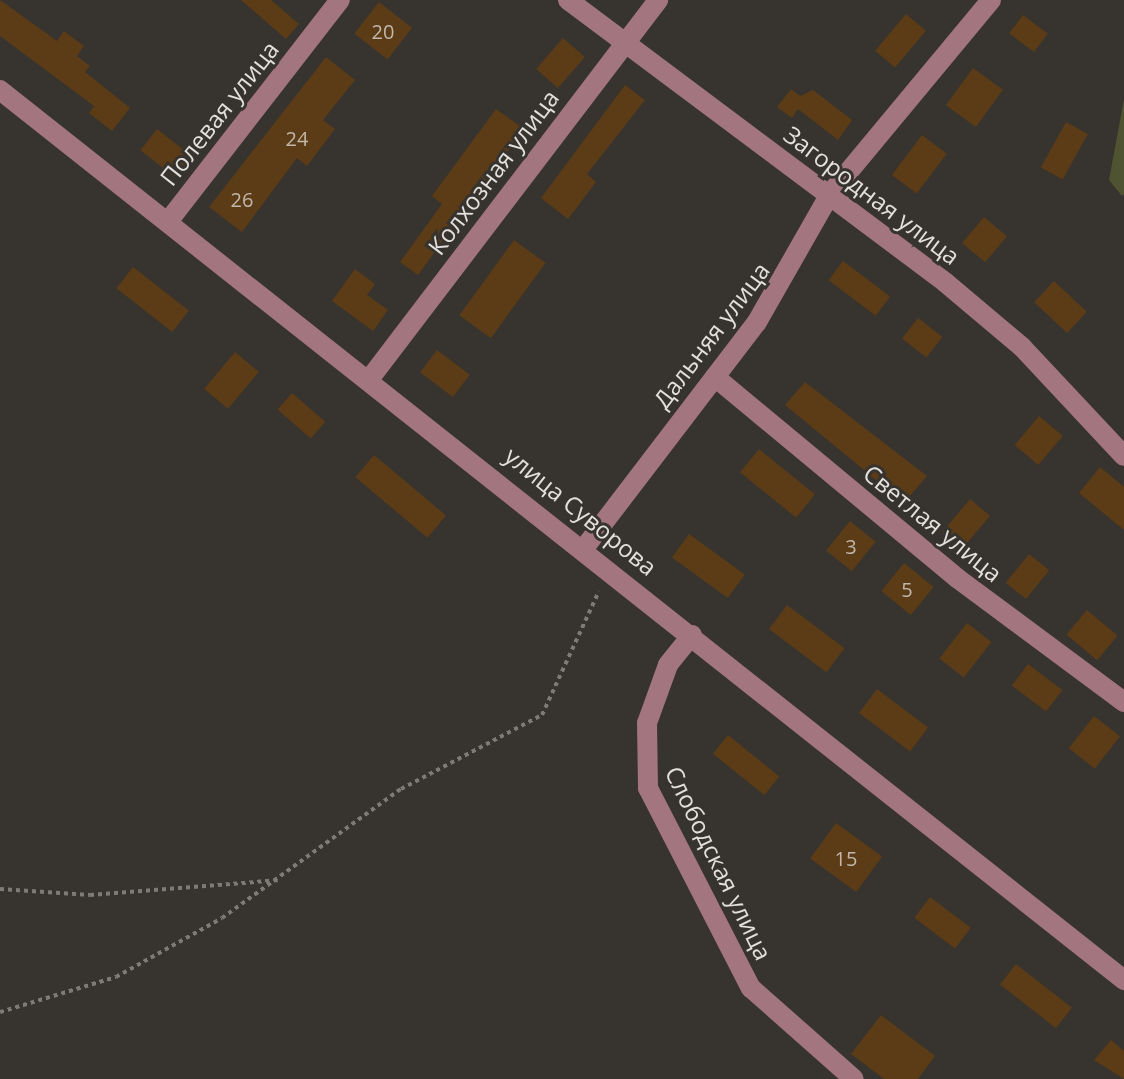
<!DOCTYPE html>
<meta charset="utf-8">
<style>
body{margin:0}
#map{position:relative;width:1124px;height:1079px;overflow:hidden;background:#37332e;font-family:"Open Sans",sans-serif}
div>[style]{position:absolute}
[style*='--x']{left:calc(var(--x)*1px);top:calc(var(--y)*1px);width:calc(var(--w)*1px);rotate:calc(var(--a)*1deg)}
.green>*{inset:0;background:#4f5332}
.building>*{inset:0;background:#5b3c16;transform-origin:0 0}
.path>*{height:4px;margin-top:-2px;transform-origin:0;background:repeating-linear-gradient(90deg,#7e7a76 0 4px,transparent 0 8px)}
.minor>*{height:20px;margin:-10px;padding:0 10px;transform-origin:10px;border-radius:10px;background:#a2757f}
span{translate:-50% -50%;white-space:nowrap;text-align:center;line-height:1.15;-webkit-text-stroke:6px #37332e;paint-order:stroke}
.number-label{font-size:20px;color:#c1b7ab}
.number-label span{-webkit-text-stroke-width:0}
.street-label{font-size:24px;color:#e3e0dd}
</style>
<div id="map">
<div class="green">
<i style="clip-path:polygon(1124px 99px,1124px 194px,1122px 196px,1109px 180px)"></i>
</div>
<div class="building">
<i style="clip-path:polygon(0 0,57px 41px,64px 31px,84px 46px,77px 56px,90px 66px,85px 72px,130px 108px,112px 131px,89px 113px,94px 106px,0 36px)"></i>
<i style="clip-path:polygon(241px 0,271px 0,299px 24px,286px 39px)"></i>
<i style="left:379px;top:2px;width:42px;height:40px;rotate:38deg"></i>
<i style="left:906px;top:14px;width:26px;height:48px;rotate:40deg"></i>
<i style="left:1023px;top:15px;width:31px;height:23px;rotate:37deg"></i>
<i style="left:563px;top:38px;width:29px;height:41px;rotate:41deg"></i>
<i style="clip-path:polygon(326px 57px,355px 80px,323px 120px,335px 129px,307px 166px,297px 158px,242px 232px,209px 207px)"></i>
<i style="left:973px;top:68px;width:37px;height:46px;rotate:36deg"></i>
<i style="clip-path:polygon(625px 85px,645px 100px,587px 174px,596px 182px,568px 219px,541px 198px)"></i>
<i style="clip-path:polygon(791px 89px,800px 96px,813px 90px,852px 120px,838px 140px,798px 109px,792px 118px,777px 107px)"></i>
<i style="clip-path:polygon(496px 109px,524px 129px,418px 275px,400px 262px,442px 204px,432px 196px)"></i>
<i style="left:1066px;top:122px;width:25px;height:52px;rotate:29deg"></i>
<i style="left:157px;top:129px;width:43px;height:27px;rotate:38deg"></i>
<i style="left:922px;top:135px;width:31px;height:50px;rotate:37deg"></i>
<i style="left:984px;top:217px;width:30px;height:34px;rotate:40deg"></i>
<i style="left:514px;top:240px;width:39px;height:93px;rotate:36deg"></i>
<i style="left:843px;top:261px;width:59px;height:24px;rotate:37deg"></i>
<i style="left:133px;top:267px;width:71px;height:27px;rotate:38deg"></i>
<i style="clip-path:polygon(355px 269px,375px 284px,367px 295px,388px 310px,373px 331px,332px 301px)"></i>
<i style="left:1054px;top:281px;width:45px;height:29px;rotate:43deg"></i>
<i style="left:918px;top:318px;width:31px;height:26px;rotate:38deg"></i>
<i style="left:437px;top:350px;width:41px;height:28px;rotate:37deg"></i>
<i style="left:235px;top:352px;width:31px;height:48px;rotate:40deg"></i>
<i style="clip-path:polygon(805px 382px,927px 476px,904px 503px,785px 405px)"></i>
<i style="left:292px;top:393px;width:44px;height:22px;rotate:41deg"></i>
<i style="left:1039px;top:416px;width:31px;height:38px;rotate:40deg"></i>
<i style="left:759px;top:449px;width:72px;height:30px;rotate:39deg"></i>
<i style="left:374px;top:455px;width:94px;height:29px;rotate:40deg"></i>
<i style="clip-path:polygon(1100px 467px,1124px 487px,1124px 530px,1079px 493px)"></i>
<i style="left:970px;top:499px;width:26px;height:43px;rotate:40deg"></i>
<i style="left:850px;top:521px;width:33px;height:38px;rotate:39deg"></i>
<i style="left:689px;top:534px;width:69px;height:29px;rotate:36deg"></i>
<i style="left:1029px;top:554px;width:26px;height:37px;rotate:39deg"></i>
<i style="left:904px;top:563px;width:38px;height:36px;rotate:39deg"></i>
<i style="left:787px;top:605px;width:72px;height:30px;rotate:37deg"></i>
<i style="left:1087px;top:610px;width:40px;height:32px;rotate:40deg"></i>
<i style="left:967px;top:623px;width:31px;height:45px;rotate:38deg"></i>
<i style="left:1028px;top:664px;width:43px;height:27px;rotate:37deg"></i>
<i style="left:877px;top:689px;width:64px;height:30px;rotate:37deg"></i>
<i style="left:1094px;top:716px;width:33px;height:41px;rotate:38deg"></i>
<i style="left:728px;top:735px;width:66px;height:24px;rotate:39deg"></i>
<i style="left:836px;top:823px;width:57px;height:44px;rotate:36deg"></i>
<i style="left:930px;top:897px;width:51px;height:26px;rotate:37deg"></i>
<i style="left:1016px;top:964px;width:71px;height:26px;rotate:38deg"></i>
<i style="clip-path:polygon(881px 1015px,935px 1056px,918px 1079px,884px 1079px,851px 1054px)"></i>
<i style="clip-path:polygon(1111px 1040px,1124px 1051px,1124px 1079px,1094px 1060px)"></i>
</div>
<div class="path">
<i style="--x:0;--y:889;--w:90;--a:3.8"></i>
<i style="--x:90;--y:895;--w:190;--a:-4.5"></i>
<i style="--x:0;--y:1012;--w:121;--a:-16.8"></i>
<i style="--x:116;--y:977;--w:121;--a:-29.1"></i>
<i style="--x:222;--y:918;--w:221;--a:-35.8"></i>
<i style="--x:401;--y:789;--w:159;--a:-27.7"></i>
<i style="--x:542;--y:715;--w:136;--a:-65.3"></i>
</div>
<div class="minor">
<i style="--x:568;--y:0;--w:472;--a:36.8"></i>
<i style="--x:946;--y:283;--w:99;--a:40.1"></i>
<i style="--x:1022;--y:347;--w:149;--a:46.9"></i>
<i style="--x:0;--y:90;--w:1434;--a:38.37"></i>
<i style="--x:170;--y:219;--w:277;--a:-52.2"></i>
<i style="--x:371;--y:377;--w:474;--a:-52.7"></i>
<i style="--x:715;--y:377;--w:315;--a:39.7"></i>
<i style="--x:957;--y:578;--w:208;--a:36.6"></i>
<i style="--x:585;--y:547;--w:283;--a:-52.6"></i>
<i style="--x:757;--y:322;--w:147;--a:-60.3"></i>
<i style="--x:830;--y:194;--w:252;--a:-50.3"></i>
<i style="--x:692;--y:635;--w:38;--a:129"></i>
<i style="--x:668;--y:665;--w:62;--a:109.9"></i>
<i style="--x:647;--y:723;--w:65;--a:89.1"></i>
<i style="--x:648;--y:788;--w:225;--a:62.8"></i>
<i style="--x:751;--y:988;--w:137;--a:41.5"></i>
</div>
<div class="number-label">
<span style="left:383px;top:31px">20</span>
<span style="left:297px;top:138px">24</span>
<span style="left:242px;top:199px">26</span>
<span style="left:851px;top:546px">3</span>
<span style="left:907px;top:589px">5</span>
<span style="left:846px;top:858px">15</span>
</div>
<div class="street-label">
<span style="left:219px;top:113px;rotate:-52deg">Полевая улица</span>
<span style="left:493px;top:172px;rotate:-53deg">Колхозная улица</span>
<span style="left:872px;top:195px;rotate:37deg">Загородная улица</span>
<span style="left:711px;top:335px;rotate:-53deg">Дальняя улица</span>
<span style="left:581px;top:511px;rotate:39deg">улица Суворова</span>
<span style="left:933px;top:523px;rotate:39deg">Светлая улица</span>
<span style="left:719px;top:863px;rotate:64deg">Слободская улица</span>
</div>
</div>
